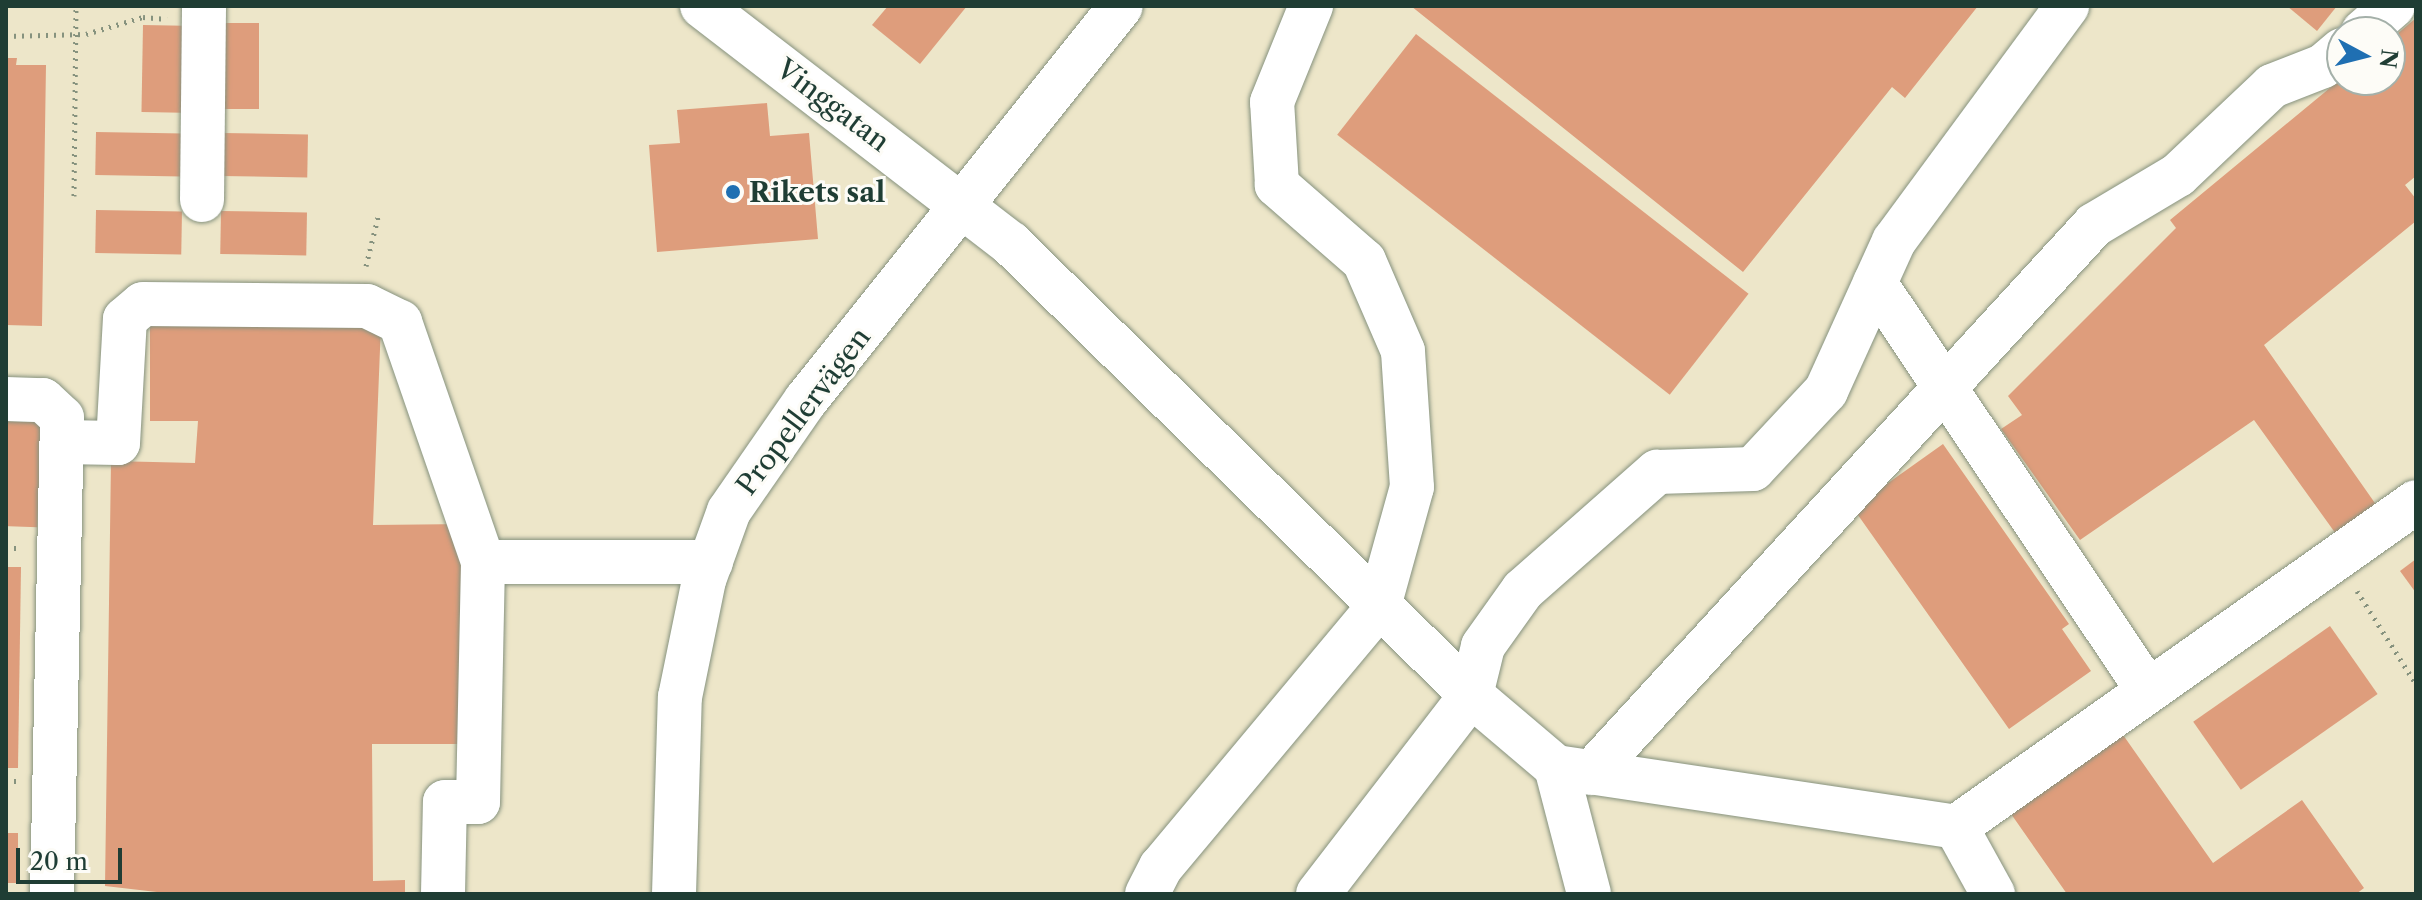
<!DOCTYPE html>
<meta charset="utf-8">
<style>
body{margin:0}
#map{position:relative;width:2422px;height:900px;overflow:hidden;background:#ede6c9;font-family:"Libre Caslon Text",serif}
div>[style]{position:absolute}
[style*='--x']{left:calc(var(--x)*1px);top:calc(var(--y)*1px);width:calc(var(--w)*1px);rotate:calc(var(--a)*1deg)}
.building>*{inset:0;background:#de9d7c;transform-origin:0 0}
.path>*{height:5px;margin-top:-2.5px;transform-origin:0;background:repeating-linear-gradient(90deg,#86927e 0 2px,transparent 0 8px)}
.roads{filter:drop-shadow(0 0 2px #86927e) drop-shadow(0 0 2px #86927e)}
.minor>*{height:44px;margin:-22px;padding:0 22px;transform-origin:22px;border-radius:22px;background:#fff}
.dots>*{width:22px;height:22px;translate:-50% -50%;box-sizing:border-box;border:4px solid #fdfcf7;border-radius:50%}
span{translate:-50% -50%;white-space:nowrap;text-align:center;line-height:1.15;-webkit-text-stroke:6px #fdfcf7;paint-order:stroke}
.street-label{font-size:28px;color:#1f3d34}
.poi-label{font-size:28px;color:#1f3d34;font-weight:700}
.left{translate:0 -50%;text-align:left}
.frame{position:absolute;inset:0;border:8px solid #1f3d34;pointer-events:none}
.north{position:absolute;left:2326px;top:16px;width:80px;height:80px;box-sizing:border-box;background:#fdfcf7;border:2px solid #a4b0a9;border-radius:50%;rotate:97deg;font-size:22px;font-weight:700;line-height:32px;text-align:center;color:#1f3d34}
.north::after{content:'';display:block;margin:auto;width:28px;height:36px;background:#1f6fb2;clip-path:polygon(50% 0,100% 100%,50% 72%,0 100%)}
.scale{position:absolute;left:16px;top:848px;width:106px;height:36px;box-sizing:border-box;border:4px solid #1f3d34;border-top:0;padding-left:10px;font-size:24px;line-height:28px;white-space:nowrap;color:#1f3d34;-webkit-text-stroke:6px #fdfcf7;paint-order:stroke}
</style>
<div id="map">
<div class="building">
<i style="clip-path:polygon(888px 6px,967px 6px,920px 64px,872px 25px)"></i>
<i style="clip-path:polygon(1411px 6px,1978px 6px,1905px 98px,1892px 87px,1743px 272px)"></i>
<i style="clip-path:polygon(2287px 6px,2337px 6px,2317px 31px)"></i>
<i style="clip-path:polygon(2416px 18px,2416px 176px,2405px 185px,2416px 199px,2416px 221px,2264px 345px,2377px 506px,2336px 534px,2254px 420px,2080px 540px,2001px 429px,2022px 415px,2008px 396px,2176px 228px,2170px 220px,2342px 78px,2390px 80px,2390px 40px)"></i>
<i style="left:218px;top:23px;width:41px;height:86px"></i>
<i style="left:143px;top:25px;width:41px;height:87px;rotate:1deg"></i>
<i style="left:1416px;top:34px;width:422px;height:128px;rotate:38deg"></i>
<i style="clip-path:polygon(6px 58px,17px 58px,16px 65px,46px 65px,42px 326px,6px 325px)"></i>
<i style="clip-path:polygon(767px 103px,770px 136px,809px 133px,818px 239px,657px 252px,649px 145px,680px 143px,677px 110px)"></i>
<i style="left:96px;top:132px;width:87px;height:43px;rotate:1deg"></i>
<i style="left:222px;top:133px;width:86px;height:43px;rotate:1deg"></i>
<i style="left:96px;top:210px;width:86px;height:43px;rotate:1deg"></i>
<i style="left:221px;top:211px;width:86px;height:43px;rotate:1deg"></i>
<i style="clip-path:polygon(150px 320px,381px 324px,373px 525px,467px 524px,468px 744px,372px 744px,373px 881px,405px 880px,405px 894px,174px 894px,105px 886px,111px 461px,195px 463px,198px 421px,150px 421px)"></i>
<i style="left:6px;top:421px;width:35px;height:105px;rotate:2deg"></i>
<i style="clip-path:polygon(1943px 444px,2069px 624px,2062px 629px,2091px 671px,2009px 729px,1853px 508px)"></i>
<i style="clip-path:polygon(2416px 559px,2416px 593px,2400px 571px)"></i>
<i style="clip-path:polygon(6px 567px,21px 567px,18px 768px,6px 768px)"></i>
<i style="left:2330px;top:626px;width:83px;height:167px;rotate:55deg"></i>
<i style="clip-path:polygon(2121px 732px,2213px 863px,2302px 800px,2364px 888px,2356px 894px,2067px 894px,2009px 811px)"></i>
<i style="left:6px;top:833px;width:12px;height:50px"></i>
</div>
<div class="path">
<i style="--x:6;--y:36;--w:80;--a:-1.4"></i>
<i style="--x:86;--y:34;--w:59;--a:-16.6"></i>
<i style="--x:143;--y:17;--w:24;--a:5"></i>
<i style="--x:74;--y:196;--w:190;--a:-89.4"></i>
<i style="--x:366;--y:266;--w:55;--a:-76.2"></i>
<i style="--x:6;--y:548;--w:15;--a:0"></i>
<i style="--x:2357;--y:591;--w:110;--a:57.6"></i>
<i style="--x:6;--y:781;--w:11;--a:0"></i>
</div>
<div class="roads">
<div class="minor">
<i style="--x:702;--y:6;--w:389;--a:37.6"></i>
<i style="--x:1010;--y:243;--w:646;--a:44.44"></i>
<i style="--x:1471;--y:695;--w:111;--a:40.3"></i>
<i style="--x:1556;--y:767;--w:404;--a:8.5"></i>
<i style="--x:1956;--y:827;--w:77;--a:61.1"></i>
<i style="--x:2363;--y:32;--w:40;--a:-41"></i>
<i style="--x:202;--y:200;--w:194;--a:-89.4"></i>
<i style="--x:1875;--y:283;--w:491;--a:56.2"></i>
<i style="--x:6;--y:399;--w:37;--a:2"></i>
<i style="--x:43;--y:400;--w:26;--a:43"></i>
<i style="--x:62;--y:418;--w:476;--a:91.2"></i>
<i style="--x:62;--y:442;--w:56;--a:1"></i>
<i style="--x:118;--y:443;--w:124;--a:-86.8"></i>
<i style="--x:125;--y:319;--w:23;--a:-40"></i>
<i style="--x:143;--y:304;--w:224;--a:0.5"></i>
<i style="--x:367;--y:306;--w:37;--a:26"></i>
<i style="--x:400;--y:322;--w:254;--a:70.9"></i>
<i style="--x:1556;--y:767;--w:131;--a:75.4"></i>
<i style="--x:1591;--y:773;--w:744;--a:-47.45"></i>
<i style="--x:2094;--y:225;--w:98;--a:-30.8"></i>
<i style="--x:2178;--y:175;--w:129;--a:-43.4"></i>
<i style="--x:2272;--y:86;--w:55;--a:-21.4"></i>
<i style="--x:2323;--y:66;--w:25;--a:-40"></i>
<i style="--x:1956;--y:827;--w:563;--a:-35.24"></i>
<i style="--x:443;--y:894;--w:92;--a:-88.8"></i>
<i style="--x:445;--y:802;--w:33;--a:0"></i>
<i style="--x:478;--y:802;--w:240;--a:-88.8"></i>
<i style="--x:483;--y:562;--w:228;--a:0"></i>
<i style="--x:674;--y:894;--w:197;--a:-88.3"></i>
<i style="--x:680;--y:697;--w:119;--a:-78.4"></i>
<i style="--x:704;--y:580;--w:73;--a:-70.1"></i>
<i style="--x:729;--y:511;--w:135;--a:-55.3"></i>
<i style="--x:806;--y:400;--w:504;--a:-51.36"></i>
<i style="--x:1147;--y:894;--w:30;--a:-63"></i>
<i style="--x:1161;--y:867;--w:340;--a:-50.1"></i>
<i style="--x:1379;--y:606;--w:123;--a:-74.5"></i>
<i style="--x:1412;--y:487;--w:136;--a:-93.8"></i>
<i style="--x:1403;--y:351;--w:98;--a:-113.4"></i>
<i style="--x:1364;--y:261;--w:116;--a:-138.9"></i>
<i style="--x:1277;--y:185;--w:83;--a:-93.4"></i>
<i style="--x:1272;--y:102;--w:104;--a:-67.9"></i>
<i style="--x:1318;--y:894;--w:251;--a:-52.4"></i>
<i style="--x:1471;--y:695;--w:50;--a:-76.2"></i>
<i style="--x:1483;--y:646;--w:69;--a:-54.5"></i>
<i style="--x:1523;--y:590;--w:179;--a:-41.4"></i>
<i style="--x:1657;--y:472;--w:96;--a:-1.8"></i>
<i style="--x:1753;--y:469;--w:107;--a:-46.9"></i>
<i style="--x:1826;--y:391;--w:165;--a:-65.6"></i>
<i style="--x:1894;--y:241;--w:292;--a:-53.6"></i>
</div>
</div>
<div class="dots">
<i style="left:733px;top:192px;background:#1f6fb2"></i>
</div>
<div class="street-label">
<span style="left:833px;top:105px;rotate:37deg">Vinggatan</span>
<span style="left:803px;top:411px;rotate:-53deg">Propellervägen</span>
</div>
<div class="poi-label">
<span class="left" style="left:749px;top:192px">Rikets sal</span>
</div>
<div class="frame"></div>
<div class="north">N</div>
<div class="scale">20 m</div>
</div>
